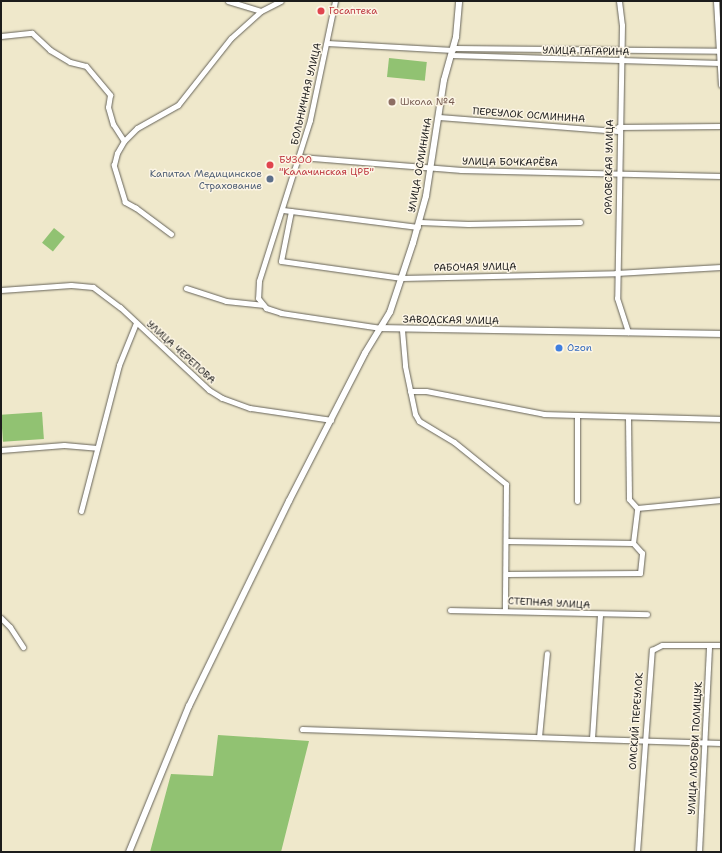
<!DOCTYPE html>
<meta charset="utf-8">
<style>
body{margin:0}
#map{position:relative;width:722px;height:853px;overflow:hidden;background:#efe8cb;font-family:"Shantell Sans",sans-serif}
div>[style]{position:absolute}
[style*='--x']{left:calc(var(--x)*1px);top:calc(var(--y)*1px);width:calc(var(--w)*1px);rotate:calc(var(--a)*1deg)}
.green>*{inset:0;background:#91c272;transform-origin:0 0}
.roads{filter:drop-shadow(0 0 1px #666359) drop-shadow(0 0 1px #666359)}
.minor>*{height:5px;margin:-2.5px;padding:0 2.5px;transform-origin:2.5px;border-radius:2.5px;background:#fff}
.tertiary>*{height:6px;margin:-3px;padding:0 3px;transform-origin:3px;border-radius:3px;background:#fff}
.dots>*{width:11px;height:11px;translate:-50% -50%;box-sizing:border-box;border:2px solid #fcf5e5;border-radius:50%}
span{translate:-50% -50%;white-space:nowrap;text-align:center;line-height:1.15;-webkit-text-stroke:3px #fcf5e5;paint-order:stroke}
.health-label{font-size:10px;color:#be3a42}
.left{translate:0 -50%;text-align:left}
.street-label{font-size:10px;color:#1c1c1c}
.education-label{font-size:10px;color:#785e54}
.service-label{font-size:10px;color:#4e5e75}
.right{translate:-100% -50%;text-align:right}
.shop-label{font-size:10px;color:#366cbe}
.frame{position:absolute;inset:0;border:2px solid #1c1c1c;pointer-events:none}
</style>
<div id="map">
<div class="green">
<i style="left:389px;top:58px;width:38px;height:19px;rotate:6deg"></i>
<i style="left:54px;top:228px;width:14px;height:19px;rotate:39deg"></i>
<i style="left:42px;top:412px;width:27px;height:41px;rotate:86deg"></i>
<i style="clip-path:polygon(218px 735px,309px 741px,281px 852px,150px 852px,171px 774px,213px 776px)"></i>
</div>
<div class="roads">
<div class="minor">
<i style="--x:228;--y:1;--w:34;--a:17"></i>
<i style="--x:335;--y:1;--w:122;--a:101.9"></i>
<i style="--x:310;--y:120;--w:169;--a:107.6"></i>
<i style="--x:259;--y:281;--w:17;--a:93"></i>
<i style="--x:258;--y:298;--w:13;--a:51"></i>
<i style="--x:266;--y:308;--w:16;--a:18"></i>
<i style="--x:281;--y:313;--w:101;--a:8.5"></i>
<i style="--x:619;--y:1;--w:24;--a:83"></i>
<i style="--x:622;--y:25;--w:273;--a:91"></i>
<i style="--x:617;--y:298;--w:36;--a:72"></i>
<i style="--x:716;--y:1;--w:84;--a:86.6"></i>
<i style="--x:1;--y:36;--w:31;--a:-6"></i>
<i style="--x:32;--y:33;--w:25;--a:43"></i>
<i style="--x:50;--y:50;--w:23;--a:31"></i>
<i style="--x:70;--y:62;--w:16;--a:14"></i>
<i style="--x:86;--y:66;--w:38;--a:50"></i>
<i style="--x:110;--y:95;--w:12;--a:99"></i>
<i style="--x:108;--y:107;--w:18;--a:74"></i>
<i style="--x:113;--y:124;--w:20;--a:57"></i>
<i style="--x:327;--y:43;--w:126;--a:3.2"></i>
<i style="--x:454;--y:48;--w:267;--a:0.6"></i>
<i style="--x:451;--y:55;--w:270;--a:1.7"></i>
<i style="--x:439;--y:117;--w:180;--a:4.5"></i>
<i style="--x:618;--y:127;--w:103;--a:-0.6"></i>
<i style="--x:300;--y:157;--w:162;--a:4.6"></i>
<i style="--x:461;--y:170;--w:260;--a:1.3"></i>
<i style="--x:283;--y:210;--w:136;--a:7.2"></i>
<i style="--x:291;--y:211;--w:51;--a:101.3"></i>
<i style="--x:281;--y:261;--w:122;--a:8"></i>
<i style="--x:402;--y:278;--w:214;--a:-1.3"></i>
<i style="--x:616;--y:273;--w:105;--a:-3.3"></i>
<i style="--x:420;--y:222;--w:48;--a:2.4"></i>
<i style="--x:468;--y:224;--w:112;--a:-1"></i>
<i style="--x:171;--y:234;--w:44;--a:-143.4"></i>
<i style="--x:136;--y:208;--w:13;--a:-151"></i>
<i style="--x:125;--y:202;--w:39;--a:-107"></i>
<i style="--x:114;--y:165;--w:12;--a:-76"></i>
<i style="--x:117;--y:153;--w:14;--a:-60"></i>
<i style="--x:124;--y:141;--w:18;--a:-45"></i>
<i style="--x:137;--y:128;--w:47;--a:-29.3"></i>
<i style="--x:178;--y:105;--w:85;--a:-51.7"></i>
<i style="--x:231;--y:38;--w:40;--a:-42"></i>
<i style="--x:261;--y:11;--w:22;--a:-27"></i>
<i style="--x:186;--y:288;--w:42;--a:18"></i>
<i style="--x:226;--y:301;--w:36;--a:6"></i>
<i style="--x:1;--y:290;--w:70;--a:-4.1"></i>
<i style="--x:71;--y:285;--w:22;--a:5"></i>
<i style="--x:93;--y:287;--w:34;--a:37"></i>
<i style="--x:120;--y:307;--w:122;--a:43"></i>
<i style="--x:209;--y:390;--w:15;--a:32"></i>
<i style="--x:222;--y:398;--w:30;--a:20"></i>
<i style="--x:250;--y:408;--w:82;--a:8.4"></i>
<i style="--x:402;--y:330;--w:36;--a:85"></i>
<i style="--x:405;--y:366;--w:49;--a:78.2"></i>
<i style="--x:415;--y:414;--w:8;--a:60"></i>
<i style="--x:419;--y:421;--w:41;--a:31"></i>
<i style="--x:454;--y:442;--w:67;--a:38.9"></i>
<i style="--x:506;--y:484;--w:125;--a:90.5"></i>
<i style="--x:410;--y:391;--w:16;--a:0"></i>
<i style="--x:426;--y:391;--w:120;--a:11"></i>
<i style="--x:544;--y:414;--w:177;--a:1.6"></i>
<i style="--x:1;--y:450;--w:63;--a:-4.5"></i>
<i style="--x:64;--y:445;--w:33;--a:5"></i>
<i style="--x:577;--y:501;--w:86;--a:-90"></i>
<i style="--x:637;--y:508;--w:84;--a:-5.4"></i>
<i style="--x:81;--y:511;--w:151;--a:-75.4"></i>
<i style="--x:119;--y:365;--w:45;--a:-68"></i>
<i style="--x:507;--y:541;--w:126;--a:0.9"></i>
<i style="--x:506;--y:574;--w:134;--a:-0.4"></i>
<i style="--x:640;--y:573;--w:20;--a:-84"></i>
<i style="--x:642;--y:553;--w:13;--a:-132"></i>
<i style="--x:633;--y:543;--w:35;--a:-83"></i>
<i style="--x:637;--y:508;--w:12;--a:-132"></i>
<i style="--x:629;--y:499;--w:82;--a:-90.7"></i>
<i style="--x:450;--y:610;--w:197;--a:1.2"></i>
<i style="--x:600;--y:615;--w:124;--a:93.7"></i>
<i style="--x:592;--y:739;--w:129;--a:1.8"></i>
<i style="--x:1;--y:618;--w:13;--a:45"></i>
<i style="--x:10;--y:627;--w:24;--a:57"></i>
<i style="--x:302;--y:729;--w:290;--a:2"></i>
<i style="--x:539;--y:737;--w:84;--a:-84.6"></i>
<i style="--x:637;--y:852;--w:203;--a:-85.8"></i>
<i style="--x:652;--y:650;--w:11;--a:-27"></i>
<i style="--x:662;--y:645;--w:59;--a:0"></i>
<i style="--x:699;--y:852;--w:207;--a:-87.2"></i>
</div>
<div class="tertiary">
<i style="--x:381;--y:328;--w:340;--a:1"></i>
<i style="--x:129;--y:852;--w:158;--a:-67.7"></i>
<i style="--x:189;--y:706;--w:228;--a:-64"></i>
<i style="--x:289;--y:501;--w:166;--a:-62.8"></i>
<i style="--x:365;--y:353;--w:48;--a:-58.6"></i>
<i style="--x:390;--y:312;--w:73;--a:-71.6"></i>
<i style="--x:413;--y:243;--w:49;--a:-74.5"></i>
<i style="--x:426;--y:196;--w:117;--a:-81.2"></i>
<i style="--x:444;--y:80;--w:45;--a:-74.4"></i>
<i style="--x:456;--y:37;--w:36;--a:-85"></i>
</div>
</div>
<div class="dots">
<i style="left:321px;top:11px;background:#e0444e"></i>
<i style="left:392px;top:102px;background:#8d6e63"></i>
<i style="left:270px;top:165px;background:#e0444e"></i>
<i style="left:270px;top:179px;background:#5c6f8a"></i>
<i style="left:559px;top:348px;background:#3f7fe0"></i>
</div>
<div class="health-label">
<span class="left" style="left:329px;top:11px">Госаптека</span>
<span class="left" style="left:279px;top:165px">БУЗОО<br>"Калачинская ЦРБ"</span>
</div>
<div class="street-label">
<span style="left:586px;top:51px;rotate:1deg">УЛИЦА ГАГАРИНА</span>
<span style="left:306px;top:94px;rotate:-77deg">БОЛЬНИЧНАЯ УЛИЦА</span>
<span style="left:529px;top:115px;rotate:4deg">ПЕРЕУЛОК ОСМИНИНА</span>
<span style="left:510px;top:162px;rotate:1deg">УЛИЦА БОЧКАРЁВА</span>
<span style="left:420px;top:165px;rotate:-80deg">УЛИЦА ОСМИНИНА</span>
<span style="left:609px;top:167px;rotate:-89deg">ОРЛОВСКАЯ УЛИЦА</span>
<span style="left:475px;top:267px;rotate:-1deg">РАБОЧАЯ УЛИЦА</span>
<span style="left:451px;top:320px;rotate:1deg">ЗАВОДСКАЯ УЛИЦА</span>
<span style="left:181px;top:352px;rotate:42deg">УЛИЦА ЧЕРЕПОВА</span>
<span style="left:549px;top:603px;rotate:3deg">СТЕПНАЯ УЛИЦА</span>
<span style="left:636px;top:721px;rotate:-86deg">ОМСКИЙ ПЕРЕУЛОК</span>
<span style="left:695px;top:748px;rotate:-87deg">УЛИЦА ЛЮБОВИ ПОЛИЩУК</span>
</div>
<div class="education-label">
<span class="left" style="left:400px;top:102px">Школа №4</span>
</div>
<div class="service-label">
<span class="right" style="left:262px;top:179px">Капитал Медицинское<br>Страхование</span>
</div>
<div class="shop-label">
<span class="left" style="left:567px;top:348px">Ozon</span>
</div>
<div class="frame"></div>
</div>
